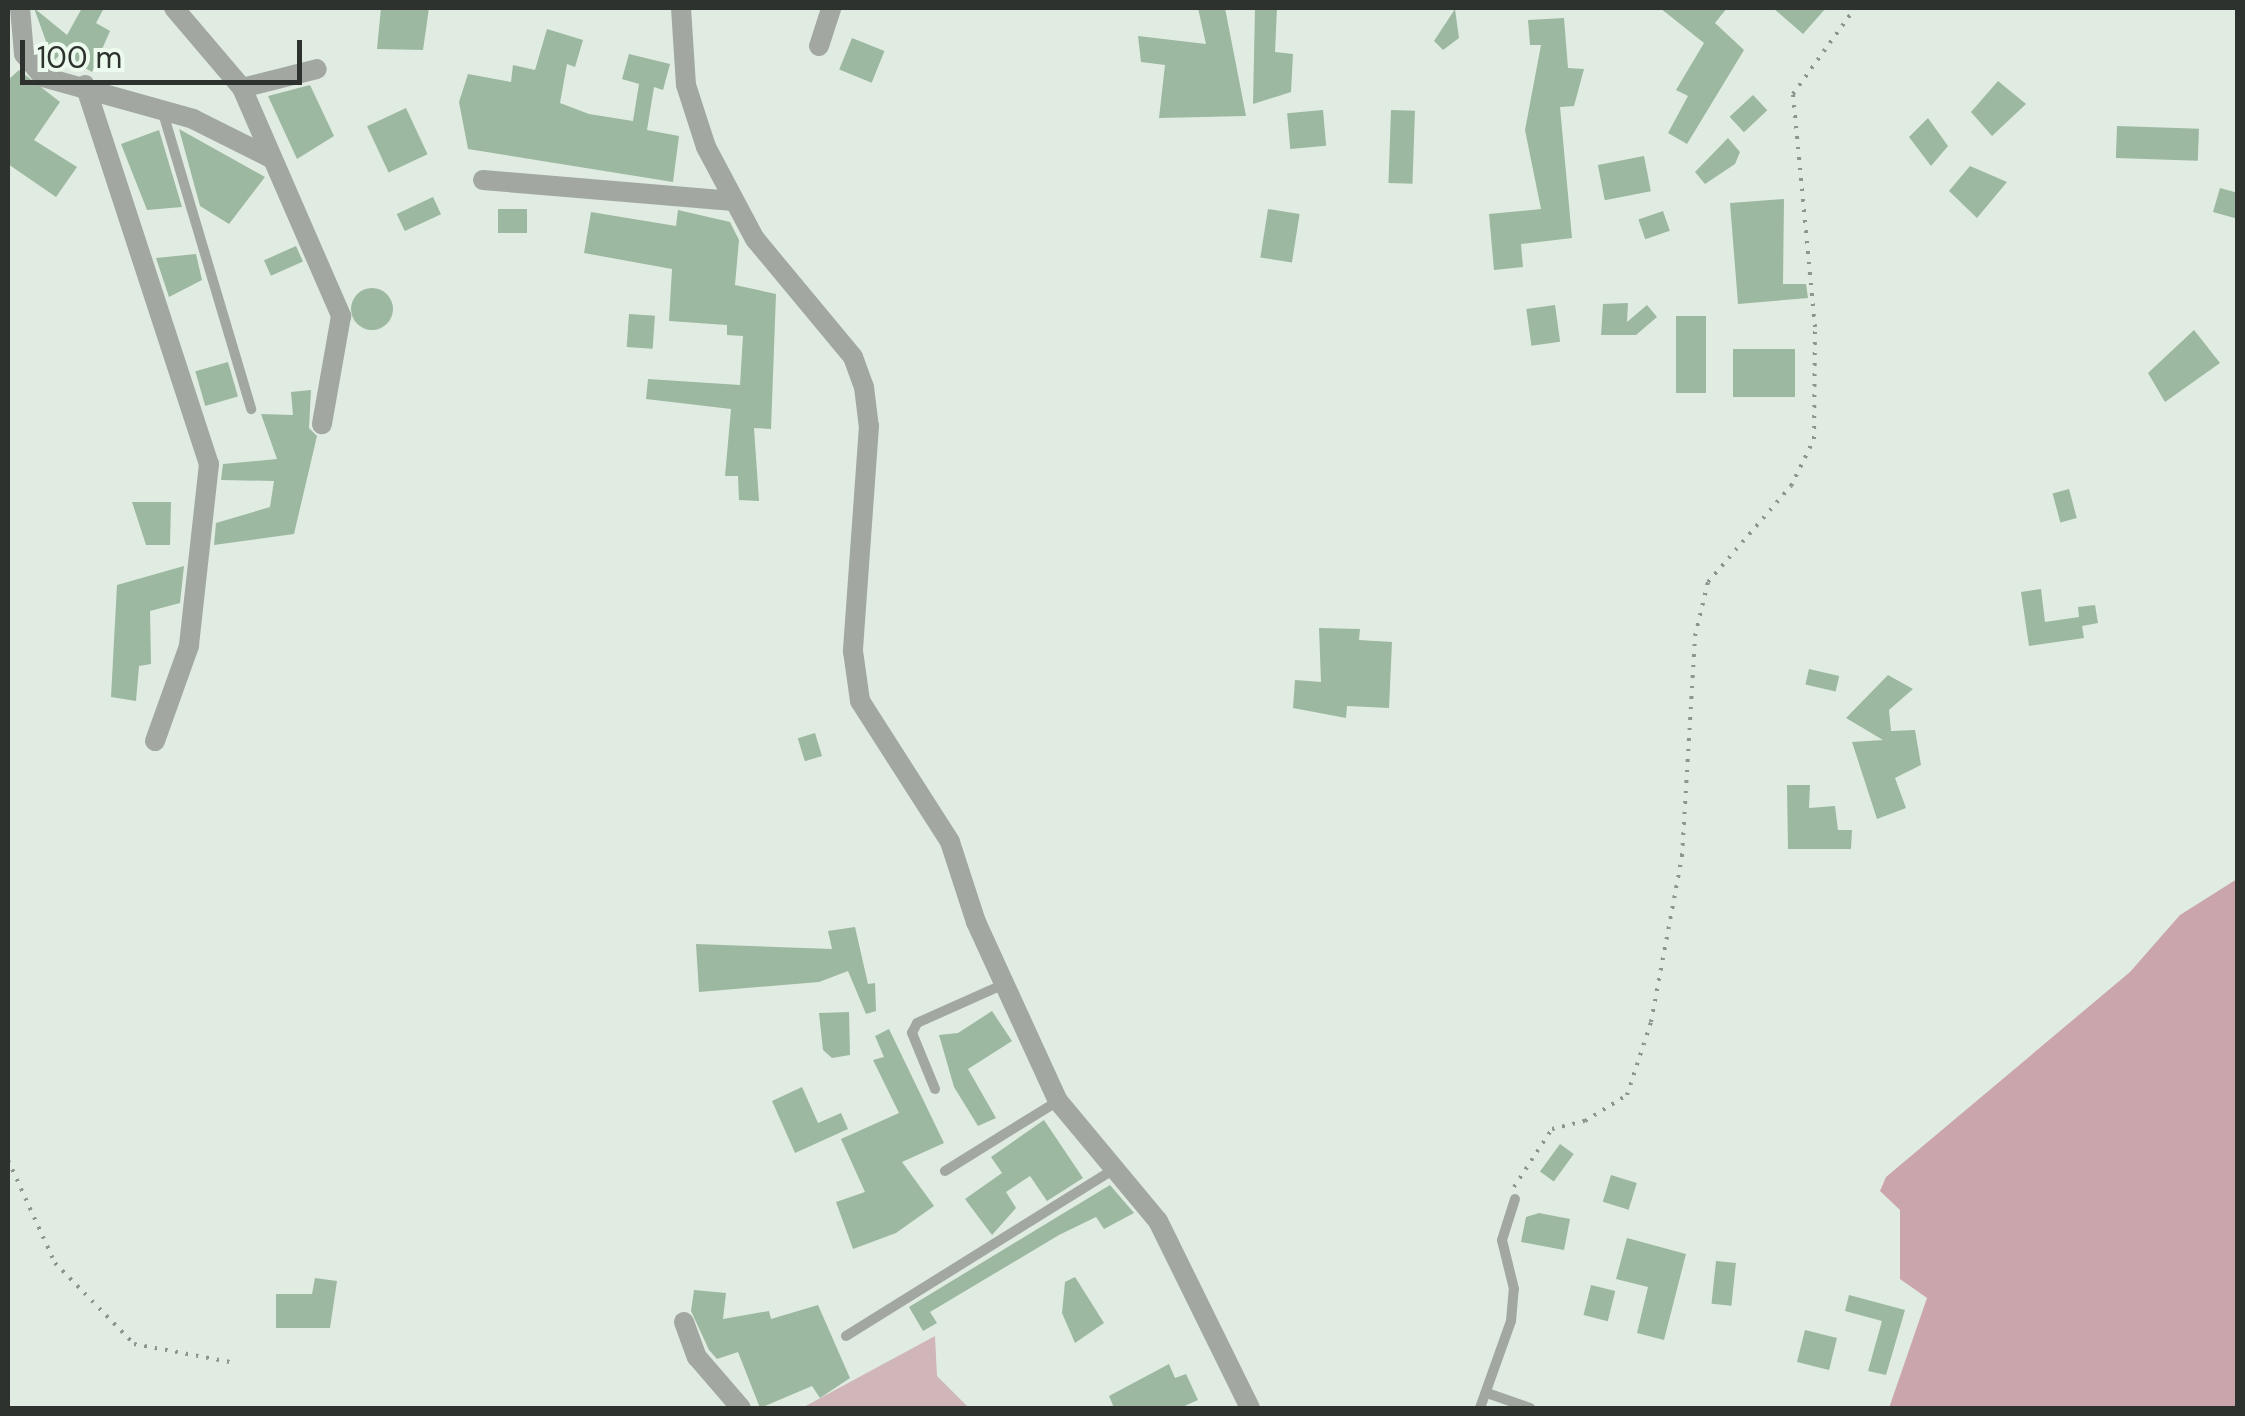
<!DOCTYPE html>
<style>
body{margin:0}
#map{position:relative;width:2245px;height:1416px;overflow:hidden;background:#e0ece1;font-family:"DM Sans",sans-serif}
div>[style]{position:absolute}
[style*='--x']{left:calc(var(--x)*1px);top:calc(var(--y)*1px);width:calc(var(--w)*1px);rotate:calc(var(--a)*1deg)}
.green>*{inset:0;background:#d0b5b9}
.forest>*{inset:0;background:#cba5ac}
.building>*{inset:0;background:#9cb8a0;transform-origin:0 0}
.round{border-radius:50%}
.path>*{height:4px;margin-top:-2px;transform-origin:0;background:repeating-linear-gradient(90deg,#8d958e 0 2.5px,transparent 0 10.5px)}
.lane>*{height:10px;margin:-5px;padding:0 5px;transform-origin:5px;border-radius:5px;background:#a2a7a2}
.street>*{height:20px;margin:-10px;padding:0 10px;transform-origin:10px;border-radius:10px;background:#a2a7a2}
span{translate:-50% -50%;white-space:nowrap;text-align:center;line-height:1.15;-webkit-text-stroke:10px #edfaee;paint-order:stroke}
.frame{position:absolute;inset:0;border:10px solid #2d322e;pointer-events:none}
.scale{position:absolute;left:20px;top:40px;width:282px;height:45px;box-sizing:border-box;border:5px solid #2d322e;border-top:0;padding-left:12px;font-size:30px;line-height:35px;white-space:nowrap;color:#2d322e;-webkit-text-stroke:8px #edfaee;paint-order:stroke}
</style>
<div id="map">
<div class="green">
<i style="clip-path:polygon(935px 1336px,937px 1376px,969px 1408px,802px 1408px)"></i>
</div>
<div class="forest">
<i style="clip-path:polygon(2237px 879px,2237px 1408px,1889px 1408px,1927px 1298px,1900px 1279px,1900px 1210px,1880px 1191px,1886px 1177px,2130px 972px,2180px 915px)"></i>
</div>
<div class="building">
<i style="clip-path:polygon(34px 8px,67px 35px,82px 8px,104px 8px,96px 23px,110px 31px,92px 72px,61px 54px,50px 64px,39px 51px,47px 44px)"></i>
<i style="clip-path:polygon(381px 8px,429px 8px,423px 50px,377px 49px)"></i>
<i style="clip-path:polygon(1198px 8px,1225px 8px,1246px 116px,1159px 118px,1165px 65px,1141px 62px,1138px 36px,1206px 44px)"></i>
<i style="clip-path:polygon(1255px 8px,1277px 8px,1275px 52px,1293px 54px,1291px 92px,1253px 104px)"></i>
<i style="clip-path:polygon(1660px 8px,1727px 8px,1715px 23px,1744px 50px,1687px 144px,1668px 133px,1688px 96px,1676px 90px,1704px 43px)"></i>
<i style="clip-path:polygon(1773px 8px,1826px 8px,1803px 34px)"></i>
<i style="clip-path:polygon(1455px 9px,1459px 38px,1443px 50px,1434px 41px)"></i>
<i style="clip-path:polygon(1564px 18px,1568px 68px,1584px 69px,1574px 106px,1560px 107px,1572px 238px,1521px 244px,1523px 267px,1494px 270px,1489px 214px,1541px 209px,1525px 130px,1541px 45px,1530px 45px,1528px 20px)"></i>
<i style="clip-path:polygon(547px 29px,583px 40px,575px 67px,567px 64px,560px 103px,589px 114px,633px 121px,639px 84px,622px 79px,629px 54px,670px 64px,663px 90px,654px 87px,647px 130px,679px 136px,673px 182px,468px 149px,459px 102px,468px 74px,511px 82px,513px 65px,535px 70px)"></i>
<i style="left:852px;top:38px;width:35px;height:34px;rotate:22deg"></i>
<i style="clip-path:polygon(19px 70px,60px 102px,34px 140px,77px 167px,56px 197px,8px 164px,8px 80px)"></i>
<i style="clip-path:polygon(1998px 81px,2026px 104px,1992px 136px,1971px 112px)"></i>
<i style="clip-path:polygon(310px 85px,334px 136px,297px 159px,268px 96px)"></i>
<i style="left:1753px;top:95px;width:21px;height:32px;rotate:47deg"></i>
<i style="left:406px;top:108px;width:51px;height:43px;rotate:65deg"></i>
<i style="left:1323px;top:110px;width:36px;height:36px;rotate:85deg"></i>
<i style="left:1391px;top:110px;width:24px;height:73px;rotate:2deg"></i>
<i style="clip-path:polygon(1928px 118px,1948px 146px,1931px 166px,1909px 137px)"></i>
<i style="left:2117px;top:126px;width:82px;height:32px;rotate:2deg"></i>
<i style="clip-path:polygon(179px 129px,265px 177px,229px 224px,200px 206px)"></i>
<i style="clip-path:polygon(159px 130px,182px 207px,147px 210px,121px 144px)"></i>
<i style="clip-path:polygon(1728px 138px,1740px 152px,1735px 164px,1705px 184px,1695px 172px)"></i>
<i style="left:1644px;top:156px;width:36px;height:47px;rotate:79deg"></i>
<i style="clip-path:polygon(1970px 166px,2007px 182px,1977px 218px,1949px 191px)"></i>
<i style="clip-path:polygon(2220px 188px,2238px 193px,2238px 219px,2213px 212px)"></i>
<i style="left:433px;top:197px;width:19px;height:40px;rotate:65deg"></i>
<i style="clip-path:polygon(1784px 199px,1783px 284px,1806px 284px,1808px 298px,1738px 304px,1730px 203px)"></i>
<i style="left:498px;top:209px;width:29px;height:24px"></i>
<i style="left:1268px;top:209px;width:32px;height:49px;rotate:9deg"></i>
<i style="clip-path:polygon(678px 210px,730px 222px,739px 240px,735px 285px,776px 294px,771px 429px,754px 428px,759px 501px,739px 500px,738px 476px,725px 476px,731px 409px,646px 399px,648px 379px,740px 385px,743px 336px,727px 335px,727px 325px,669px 321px,672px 269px,584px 253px,591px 212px,676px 226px)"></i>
<i style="left:1663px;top:211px;width:21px;height:26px;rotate:71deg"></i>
<i style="left:296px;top:246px;width:17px;height:35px;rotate:66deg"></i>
<i style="clip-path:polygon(196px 254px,202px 280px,169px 297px,156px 258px)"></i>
<i class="round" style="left:351px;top:288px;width:42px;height:42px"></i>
<i style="clip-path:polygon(1628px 303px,1627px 322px,1647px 305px,1657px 317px,1636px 335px,1601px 335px,1603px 304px)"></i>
<i style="left:1555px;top:305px;width:37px;height:29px;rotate:82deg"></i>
<i style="left:629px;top:314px;width:26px;height:33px;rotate:4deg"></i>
<i style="left:1676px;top:316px;width:30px;height:77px"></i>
<i style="clip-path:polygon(2194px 330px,2220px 363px,2165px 402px,2148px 373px)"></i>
<i style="left:1733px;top:349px;width:62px;height:48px"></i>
<i style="left:228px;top:362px;width:36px;height:34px;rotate:74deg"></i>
<i style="clip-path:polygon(311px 390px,309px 428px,317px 436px,294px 534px,214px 545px,216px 523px,270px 507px,274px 481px,221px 480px,223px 464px,277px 459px,261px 414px,293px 415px,291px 392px)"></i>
<i style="left:2069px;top:489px;width:30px;height:17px;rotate:75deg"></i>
<i style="clip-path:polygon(132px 502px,171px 502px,170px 545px,146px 545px)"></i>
<i style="clip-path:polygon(184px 566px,180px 603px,150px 611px,151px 664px,139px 666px,136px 701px,111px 697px,117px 585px)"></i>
<i style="clip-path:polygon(2041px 589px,2045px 622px,2079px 617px,2078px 607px,2095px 605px,2098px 623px,2082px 626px,2084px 638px,2029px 646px,2021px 592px)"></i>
<i style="clip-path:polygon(1319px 628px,1360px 629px,1359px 640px,1392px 642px,1389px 708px,1347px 706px,1346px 718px,1293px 708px,1295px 680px,1321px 682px)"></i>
<i style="left:1809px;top:669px;width:31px;height:16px;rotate:13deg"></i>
<i style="clip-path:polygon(1888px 675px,1913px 689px,1889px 710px,1891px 731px,1915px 730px,1921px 765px,1895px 778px,1906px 808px,1877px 819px,1852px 742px,1883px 740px,1846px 718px)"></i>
<i style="left:815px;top:733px;width:24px;height:18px;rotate:73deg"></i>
<i style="clip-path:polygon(1787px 785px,1810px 785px,1809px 808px,1835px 806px,1838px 830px,1852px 830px,1851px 849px,1788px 849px)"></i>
<i style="clip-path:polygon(855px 927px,868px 984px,875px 983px,876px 1011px,866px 1014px,848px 971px,819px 982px,699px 992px,696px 944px,832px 949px,828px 931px)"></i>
<i style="clip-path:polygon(992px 1011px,1012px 1041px,968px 1069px,996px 1118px,978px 1126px,954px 1087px,939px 1035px,958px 1033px)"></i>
<i style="clip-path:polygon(849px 1012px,850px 1055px,832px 1058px,823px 1050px,819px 1013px)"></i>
<i style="clip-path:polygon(889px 1029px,944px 1143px,902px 1162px,934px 1206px,896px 1233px,853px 1249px,836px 1202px,865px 1192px,841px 1139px,899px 1113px,873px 1060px,884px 1057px,875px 1036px)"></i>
<i style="clip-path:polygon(802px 1087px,818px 1123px,841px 1113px,848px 1129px,795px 1153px,772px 1101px)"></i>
<i style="clip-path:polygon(1044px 1120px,1083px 1178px,1047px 1201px,1030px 1176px,1006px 1192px,1016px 1208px,992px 1235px,965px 1199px,1002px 1173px,991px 1157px)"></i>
<i style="left:1560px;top:1144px;width:17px;height:34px;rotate:36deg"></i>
<i style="left:1611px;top:1175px;width:27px;height:28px;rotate:17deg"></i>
<i style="clip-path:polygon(1110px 1185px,1134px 1213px,1104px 1229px,1096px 1217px,1059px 1235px,930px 1312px,937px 1323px,923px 1331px,909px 1307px)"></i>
<i style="clip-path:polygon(1539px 1213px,1570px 1219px,1564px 1250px,1521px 1242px,1526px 1217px)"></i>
<i style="clip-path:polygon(1627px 1238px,1686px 1254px,1664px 1340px,1637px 1333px,1648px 1287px,1616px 1279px)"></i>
<i style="left:1716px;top:1261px;width:20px;height:43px;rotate:6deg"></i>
<i style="clip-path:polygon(1075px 1277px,1104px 1323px,1075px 1343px,1062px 1313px,1065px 1282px)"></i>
<i style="clip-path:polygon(315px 1278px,337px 1281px,330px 1328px,276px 1328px,276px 1294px,312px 1294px)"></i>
<i style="left:1591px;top:1285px;width:25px;height:31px;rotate:14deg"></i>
<i style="clip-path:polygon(694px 1290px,726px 1293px,723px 1319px,769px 1311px,771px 1319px,818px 1305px,850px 1378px,820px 1398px,812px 1386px,760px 1408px,738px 1352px,717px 1359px,709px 1350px,691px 1311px)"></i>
<i style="clip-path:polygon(1849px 1295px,1905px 1310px,1886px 1375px,1868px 1371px,1882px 1321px,1845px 1311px)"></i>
<i style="left:1805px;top:1330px;width:33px;height:33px;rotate:14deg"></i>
<i style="clip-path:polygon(1169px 1364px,1175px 1378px,1186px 1374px,1198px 1400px,1180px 1408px,1114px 1408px,1109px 1396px)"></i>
</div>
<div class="path">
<i style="--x:8;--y:1160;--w:113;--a:65.5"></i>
<i style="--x:55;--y:1263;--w:113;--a:45.7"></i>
<i style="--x:134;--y:1344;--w:98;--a:10.6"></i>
<i style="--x:1514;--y:1187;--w:69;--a:-56.8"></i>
<i style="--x:1552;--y:1129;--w:34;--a:-14"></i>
<i style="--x:1585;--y:1121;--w:49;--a:-31.8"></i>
<i style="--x:1627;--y:1095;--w:77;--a:-71.8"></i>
<i style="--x:1651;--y:1022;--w:169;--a:-79.4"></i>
<i style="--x:1682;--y:856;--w:220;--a:-86.6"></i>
<i style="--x:1695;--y:636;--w:56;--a:-76.5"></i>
<i style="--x:1708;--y:582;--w:127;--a:-49.2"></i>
<i style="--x:1791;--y:486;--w:52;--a:-63.9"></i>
<i style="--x:1814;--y:439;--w:112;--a:-89.5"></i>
<i style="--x:1815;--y:327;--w:234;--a:-95.4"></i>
<i style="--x:1793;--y:94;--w:106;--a:-54.2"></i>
</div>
<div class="lane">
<i style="--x:163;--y:113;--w:309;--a:73.4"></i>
<i style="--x:935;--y:1089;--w:61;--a:-112.3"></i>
<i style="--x:912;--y:1033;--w:11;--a:-63"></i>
<i style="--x:917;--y:1023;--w:95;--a:-24.1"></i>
<i style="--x:945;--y:1171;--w:133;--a:-31.8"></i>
<i style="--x:846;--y:1336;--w:316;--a:-31.9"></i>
<i style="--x:1487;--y:1393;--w:46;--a:19.2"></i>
<i style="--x:1480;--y:1408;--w:92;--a:-70.4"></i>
<i style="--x:1511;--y:1321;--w:32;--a:-85"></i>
<i style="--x:1514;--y:1289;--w:50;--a:-103.8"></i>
<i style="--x:1502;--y:1240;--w:43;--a:-72.4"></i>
</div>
<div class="street">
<i style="--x:20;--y:8;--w:46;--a:85"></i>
<i style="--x:24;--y:54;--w:30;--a:50"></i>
<i style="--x:43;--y:77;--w:156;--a:15.6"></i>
<i style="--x:193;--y:119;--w:87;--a:26.6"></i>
<i style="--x:174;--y:8;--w:105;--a:49.6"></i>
<i style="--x:242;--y:88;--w:77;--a:-14.2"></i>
<i style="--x:681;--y:8;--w:77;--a:86.3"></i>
<i style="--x:686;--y:85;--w:65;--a:72.1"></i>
<i style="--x:706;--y:147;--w:104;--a:62"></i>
<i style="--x:755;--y:239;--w:153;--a:50.3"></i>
<i style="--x:853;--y:357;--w:32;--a:70"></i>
<i style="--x:864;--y:387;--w:39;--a:83"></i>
<i style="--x:869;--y:426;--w:226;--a:94.1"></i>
<i style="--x:853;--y:651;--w:50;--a:82"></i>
<i style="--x:860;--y:701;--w:167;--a:57.4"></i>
<i style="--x:950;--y:842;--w:84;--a:72"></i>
<i style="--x:976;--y:922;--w:197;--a:65.4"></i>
<i style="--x:1058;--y:1101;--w:156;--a:50.2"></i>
<i style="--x:1158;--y:1221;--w:208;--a:63.8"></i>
<i style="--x:819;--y:46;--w:40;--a:-72"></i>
<i style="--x:85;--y:85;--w:399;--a:71.9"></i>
<i style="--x:209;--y:464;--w:183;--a:96.3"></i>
<i style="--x:189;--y:646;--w:101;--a:109.7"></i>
<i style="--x:242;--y:88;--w:249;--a:66.5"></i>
<i style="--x:341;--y:316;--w:110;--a:100"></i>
<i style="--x:483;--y:180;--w:251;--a:4.8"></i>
<i style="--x:684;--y:1322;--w:37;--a:70"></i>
<i style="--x:697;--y:1357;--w:67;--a:49.2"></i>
</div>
<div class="frame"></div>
<div class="scale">100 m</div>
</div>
